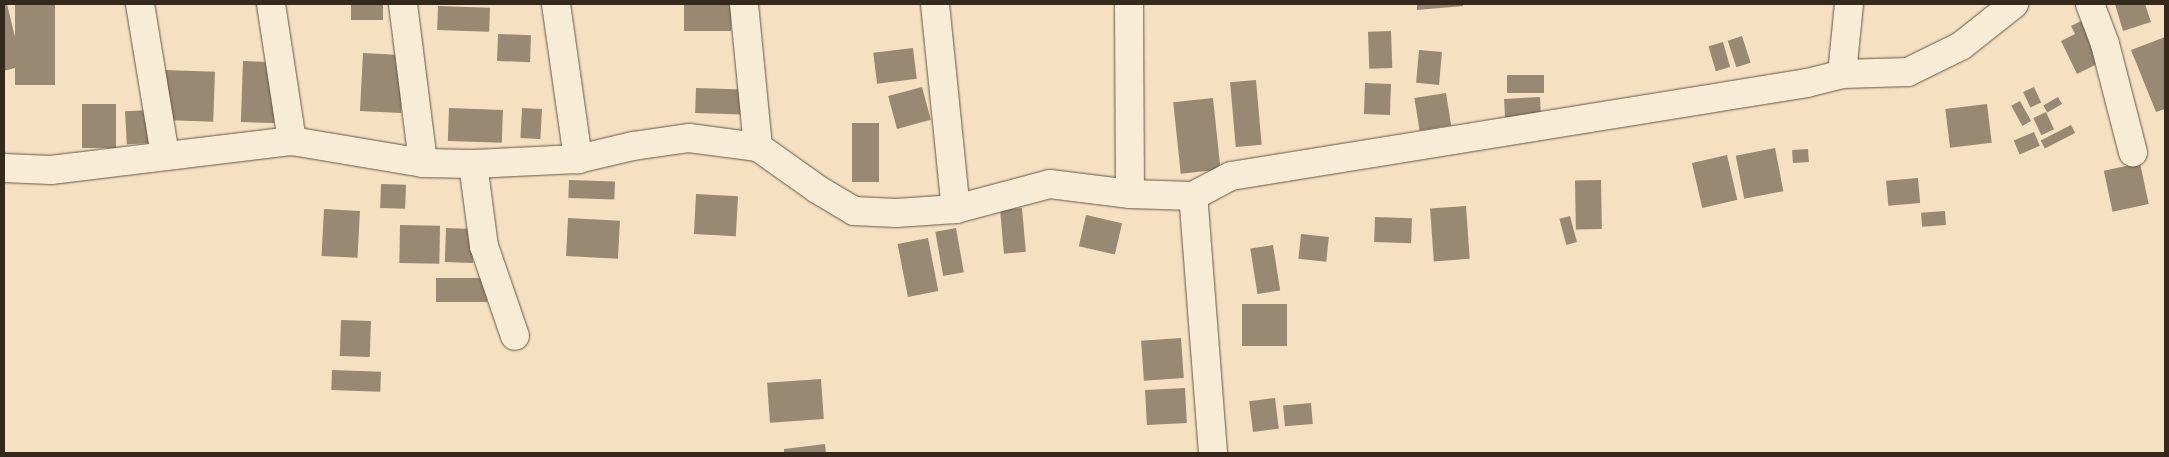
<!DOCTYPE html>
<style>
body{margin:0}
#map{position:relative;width:2169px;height:457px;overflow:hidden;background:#f5e1c2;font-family:"IM FELL French Canon",serif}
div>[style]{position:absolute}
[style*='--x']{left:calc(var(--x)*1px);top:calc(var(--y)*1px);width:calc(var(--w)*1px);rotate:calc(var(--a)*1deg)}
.building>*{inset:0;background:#998973;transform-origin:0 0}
.roads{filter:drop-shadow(0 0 1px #655746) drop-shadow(0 0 1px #655746)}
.street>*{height:28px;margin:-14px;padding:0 14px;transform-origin:14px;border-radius:14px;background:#f8ecd7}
span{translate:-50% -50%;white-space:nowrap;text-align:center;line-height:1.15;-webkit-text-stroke:4px #f8ecd7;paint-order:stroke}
.frame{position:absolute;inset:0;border:5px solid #35291d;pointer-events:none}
</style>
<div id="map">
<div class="building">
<i style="clip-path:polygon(4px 4px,7px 4px,22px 66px,4px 71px)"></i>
<i style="left:15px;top:4px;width:40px;height:81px"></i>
<i style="left:351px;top:4px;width:32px;height:16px"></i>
<i style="left:684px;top:4px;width:47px;height:27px"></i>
<i style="clip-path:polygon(1417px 4px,1463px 4px,1463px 6px,1417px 10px)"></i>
<i style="clip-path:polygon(2115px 4px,2145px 4px,2151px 22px,2123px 31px)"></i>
<i style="left:438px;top:6px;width:52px;height:24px;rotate:2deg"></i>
<i style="clip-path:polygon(2087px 18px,2107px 59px,2077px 74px,2061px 41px,2075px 34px,2071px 26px)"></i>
<i style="left:1391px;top:31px;width:37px;height:23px;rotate:88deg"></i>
<i style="left:498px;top:34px;width:33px;height:27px;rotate:2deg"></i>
<i style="left:1742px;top:36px;width:28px;height:15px;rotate:72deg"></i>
<i style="clip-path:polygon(2165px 37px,2165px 109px,2156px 112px,2131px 50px)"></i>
<i style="left:1723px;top:42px;width:26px;height:15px;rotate:74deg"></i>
<i style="left:913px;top:48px;width:31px;height:40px;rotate:83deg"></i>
<i style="left:1419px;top:50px;width:23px;height:33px;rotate:5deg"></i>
<i style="left:363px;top:53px;width:41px;height:58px;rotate:3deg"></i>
<i style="left:243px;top:61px;width:33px;height:61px;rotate:2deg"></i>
<i style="left:165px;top:70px;width:50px;height:50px;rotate:2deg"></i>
<i style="left:1544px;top:75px;width:18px;height:37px;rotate:90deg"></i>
<i style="left:1256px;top:80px;width:65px;height:26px;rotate:85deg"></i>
<i style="left:1365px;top:83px;width:26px;height:31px;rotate:2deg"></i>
<i style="left:922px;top:87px;width:34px;height:35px;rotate:75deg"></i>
<i style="left:2034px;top:87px;width:17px;height:12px;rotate:65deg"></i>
<i style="left:696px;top:88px;width:46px;height:25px;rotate:2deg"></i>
<i style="left:1446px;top:93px;width:33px;height:32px;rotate:81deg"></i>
<i style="left:1540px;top:97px;width:20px;height:36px;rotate:87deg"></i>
<i style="left:2058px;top:97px;width:8px;height:17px;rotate:60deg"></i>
<i style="left:1213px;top:98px;width:72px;height:40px;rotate:84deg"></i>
<i style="left:2020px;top:101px;width:23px;height:10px;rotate:61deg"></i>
<i style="left:82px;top:104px;width:34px;height:44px"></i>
<i style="left:1987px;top:104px;width:39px;height:42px;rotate:83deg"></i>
<i style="left:449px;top:108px;width:54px;height:33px;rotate:2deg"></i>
<i style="left:522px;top:108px;width:20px;height:30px;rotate:3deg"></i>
<i style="left:151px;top:110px;width:33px;height:26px;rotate:87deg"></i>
<i style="left:2046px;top:112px;width:19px;height:14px;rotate:65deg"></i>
<i style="left:852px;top:123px;width:27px;height:59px"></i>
<i style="left:2071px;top:125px;width:9px;height:34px;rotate:63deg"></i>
<i style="left:2034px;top:132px;width:15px;height:22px;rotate:67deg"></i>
<i style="left:1775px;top:148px;width:44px;height:40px;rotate:79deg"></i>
<i style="left:1808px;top:149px;width:13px;height:16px;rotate:86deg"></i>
<i style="left:1727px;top:155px;width:46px;height:36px;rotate:77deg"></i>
<i style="left:2140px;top:163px;width:42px;height:37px;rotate:78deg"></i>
<i style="left:1918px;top:178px;width:25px;height:32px;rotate:85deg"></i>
<i style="left:569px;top:180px;width:46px;height:18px;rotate:2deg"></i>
<i style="left:1601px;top:180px;width:49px;height:26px;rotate:89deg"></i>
<i style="left:381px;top:184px;width:25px;height:24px;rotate:2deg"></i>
<i style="left:696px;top:194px;width:42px;height:40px;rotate:3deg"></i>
<i style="left:1466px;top:206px;width:53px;height:36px;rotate:86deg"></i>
<i style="left:1022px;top:208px;width:44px;height:22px;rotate:85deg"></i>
<i style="left:324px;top:209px;width:36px;height:47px;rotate:3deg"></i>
<i style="left:1945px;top:211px;width:14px;height:24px;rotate:86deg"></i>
<i style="left:1086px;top:215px;width:37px;height:32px;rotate:13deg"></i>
<i style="left:1570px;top:216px;width:27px;height:11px;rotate:75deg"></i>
<i style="left:1375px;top:217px;width:37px;height:25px;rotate:2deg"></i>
<i style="left:568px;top:218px;width:52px;height:38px;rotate:3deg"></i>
<i style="left:400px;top:225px;width:40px;height:38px;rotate:1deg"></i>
<i style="left:446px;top:228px;width:28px;height:34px;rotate:2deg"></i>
<i style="left:956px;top:228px;width:45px;height:21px;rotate:80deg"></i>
<i style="left:1301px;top:234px;width:28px;height:25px;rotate:6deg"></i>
<i style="left:928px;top:238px;width:54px;height:31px;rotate:79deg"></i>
<i style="left:1273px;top:245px;width:46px;height:23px;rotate:81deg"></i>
<i style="left:487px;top:278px;width:24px;height:51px;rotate:90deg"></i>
<i style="left:1242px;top:304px;width:45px;height:42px"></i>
<i style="left:341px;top:320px;width:30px;height:36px;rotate:2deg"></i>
<i style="left:1181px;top:338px;width:40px;height:40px;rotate:86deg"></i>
<i style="left:332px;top:370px;width:49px;height:20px;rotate:2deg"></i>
<i style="left:821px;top:379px;width:40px;height:54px;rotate:86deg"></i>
<i style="left:1185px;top:388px;width:35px;height:40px;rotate:87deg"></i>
<i style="left:1275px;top:398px;width:31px;height:26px;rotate:83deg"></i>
<i style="left:1311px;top:403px;width:21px;height:28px;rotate:85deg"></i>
<i style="clip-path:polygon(825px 444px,826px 453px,784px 453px,784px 449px)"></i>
</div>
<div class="roads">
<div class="street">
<i style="--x:140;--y:4;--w:153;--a:80.6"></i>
<i style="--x:271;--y:4;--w:139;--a:81.3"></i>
<i style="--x:403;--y:4;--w:160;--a:82.8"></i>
<i style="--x:556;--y:4;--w:157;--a:81.9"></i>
<i style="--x:744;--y:4;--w:144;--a:84.4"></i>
<i style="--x:935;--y:4;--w:206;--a:84.2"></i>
<i style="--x:1129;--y:4;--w:190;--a:89.7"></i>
<i style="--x:2090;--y:4;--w:43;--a:69.4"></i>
<i style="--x:2105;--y:44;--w:112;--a:75.5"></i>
<i style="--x:1842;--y:74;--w:70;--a:-84.3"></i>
<i style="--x:473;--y:164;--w:83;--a:82.4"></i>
<i style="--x:484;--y:246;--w:95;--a:71"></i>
<i style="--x:4;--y:168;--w:47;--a:2.4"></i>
<i style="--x:51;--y:170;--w:243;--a:-6.9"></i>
<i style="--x:292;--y:141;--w:133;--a:9.5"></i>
<i style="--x:423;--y:163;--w:50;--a:1.1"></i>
<i style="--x:473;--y:164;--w:105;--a:-2.7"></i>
<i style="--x:578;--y:159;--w:57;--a:-13.3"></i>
<i style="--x:633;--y:146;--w:57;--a:-8.1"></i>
<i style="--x:689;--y:138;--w:70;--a:7.4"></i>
<i style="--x:758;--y:147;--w:72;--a:35.4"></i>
<i style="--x:817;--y:189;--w:43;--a:30.7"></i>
<i style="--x:854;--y:211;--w:42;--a:2.7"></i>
<i style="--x:896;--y:213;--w:60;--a:-3.8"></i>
<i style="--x:956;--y:209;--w:97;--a:-14.9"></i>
<i style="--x:1050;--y:184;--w:81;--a:7.1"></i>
<i style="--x:1130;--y:194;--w:63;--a:1.8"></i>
<i style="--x:1213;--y:453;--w:258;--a:-94.4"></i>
<i style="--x:1193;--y:196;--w:43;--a:-27.8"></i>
<i style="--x:1231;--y:176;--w:583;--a:-9.17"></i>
<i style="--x:1807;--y:83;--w:36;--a:-14"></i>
<i style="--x:1842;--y:74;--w:66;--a:-1.7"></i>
<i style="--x:1908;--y:72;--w:59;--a:-26.1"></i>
<i style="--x:1961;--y:46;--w:68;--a:-38.4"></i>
</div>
</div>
<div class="frame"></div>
</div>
